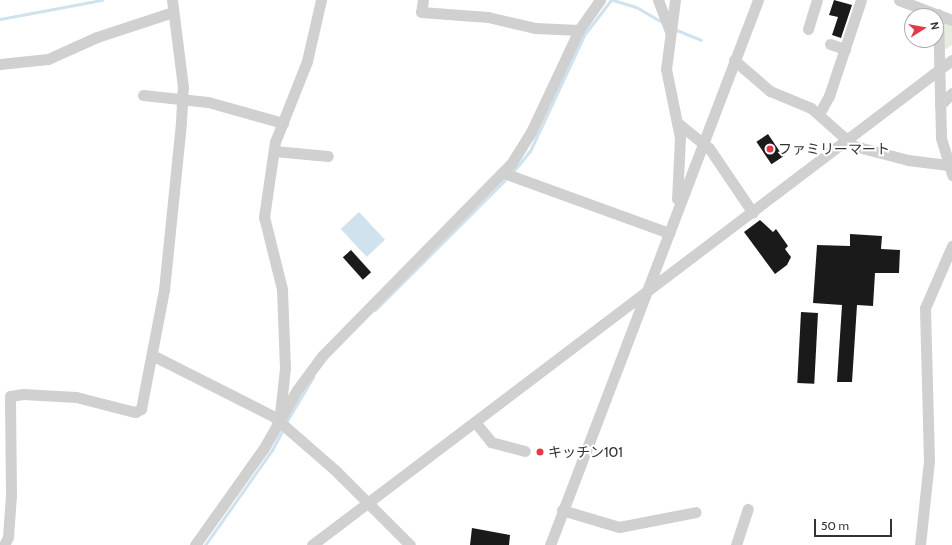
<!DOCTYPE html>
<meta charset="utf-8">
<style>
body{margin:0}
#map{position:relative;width:952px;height:545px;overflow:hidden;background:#fff;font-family:Cabin,"Noto Sans JP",sans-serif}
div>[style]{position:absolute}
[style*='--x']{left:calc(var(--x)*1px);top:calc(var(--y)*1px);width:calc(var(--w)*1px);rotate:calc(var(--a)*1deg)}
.green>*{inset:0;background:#e6ecdf}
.water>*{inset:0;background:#cfe2ee;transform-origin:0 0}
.stream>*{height:3px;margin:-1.5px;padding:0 1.5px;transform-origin:1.5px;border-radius:1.5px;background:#cfe2ee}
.building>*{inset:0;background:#1a1a1a;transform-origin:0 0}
.minor>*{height:11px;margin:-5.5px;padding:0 5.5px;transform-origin:5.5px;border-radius:5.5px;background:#d0d0d0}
.dots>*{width:11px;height:11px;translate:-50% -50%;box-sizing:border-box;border:2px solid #fff;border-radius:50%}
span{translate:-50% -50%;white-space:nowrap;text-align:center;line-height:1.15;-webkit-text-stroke:4px #fff;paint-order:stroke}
.poi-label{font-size:14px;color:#333}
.left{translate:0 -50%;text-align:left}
.north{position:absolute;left:904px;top:8px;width:40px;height:40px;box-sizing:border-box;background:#fff;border:1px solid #adadad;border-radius:50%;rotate:79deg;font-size:11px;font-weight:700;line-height:16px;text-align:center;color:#333}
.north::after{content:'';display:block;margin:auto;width:14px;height:18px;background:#e63946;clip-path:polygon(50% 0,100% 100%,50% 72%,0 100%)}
.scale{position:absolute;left:814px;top:519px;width:78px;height:18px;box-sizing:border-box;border:2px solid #333;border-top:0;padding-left:5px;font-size:12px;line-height:14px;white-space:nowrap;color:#333;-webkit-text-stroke:3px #fff;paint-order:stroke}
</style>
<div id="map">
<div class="green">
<i style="clip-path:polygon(940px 19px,952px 24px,952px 45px,940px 53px)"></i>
</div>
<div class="water">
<i style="left:359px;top:212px;width:38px;height:25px;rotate:47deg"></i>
</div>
<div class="stream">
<i style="--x:613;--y:0;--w:24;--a:17"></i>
<i style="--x:636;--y:7;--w:30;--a:30"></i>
<i style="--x:0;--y:19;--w:104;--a:-10.6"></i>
<i style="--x:674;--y:29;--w:29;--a:22"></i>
<i style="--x:512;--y:173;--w:28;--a:-51"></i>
<i style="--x:530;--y:151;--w:128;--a:-65"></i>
<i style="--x:584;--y:35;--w:44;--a:-52.4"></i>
<i style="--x:375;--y:310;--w:188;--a:-45"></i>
<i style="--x:285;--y:424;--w:55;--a:-59.2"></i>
<i style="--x:205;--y:545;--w:116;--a:-54.8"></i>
<i style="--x:272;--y:450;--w:24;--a:-62"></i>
</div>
<div class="building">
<i style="clip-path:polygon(834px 0,852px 5px,841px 38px,832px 35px,838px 17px,829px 15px)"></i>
<i style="left:768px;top:134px;width:27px;height:14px;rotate:56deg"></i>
<i style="clip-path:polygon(760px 220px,773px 232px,776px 229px,788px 246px,785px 249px,791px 257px,787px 265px,775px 274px,744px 232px)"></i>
<i style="clip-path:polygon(850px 234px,882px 236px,881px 249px,900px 250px,899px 273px,875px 273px,873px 306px,857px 305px,852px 382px,837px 382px,842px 305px,813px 303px,817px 245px,850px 246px)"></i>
<i style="left:351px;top:250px;width:30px;height:11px;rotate:48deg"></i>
<i style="left:801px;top:312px;width:17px;height:71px;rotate:3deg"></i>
<i style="clip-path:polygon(472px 528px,510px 535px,509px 545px,470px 545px)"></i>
</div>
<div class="minor">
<i style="--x:423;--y:0;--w:12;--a:99"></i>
<i style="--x:421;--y:12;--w:67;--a:4.3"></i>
<i style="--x:488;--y:17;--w:48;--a:13.2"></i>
<i style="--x:535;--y:28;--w:44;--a:2.6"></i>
<i style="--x:658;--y:0;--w:33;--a:69"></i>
<i style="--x:675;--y:0;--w:70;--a:97.4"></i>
<i style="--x:666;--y:69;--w:70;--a:78.5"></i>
<i style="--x:680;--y:138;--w:61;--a:92.8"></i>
<i style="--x:899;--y:0;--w:57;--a:20.7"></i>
<i style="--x:938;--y:14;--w:124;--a:88.6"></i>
<i style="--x:941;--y:138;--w:39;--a:73"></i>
<i style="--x:808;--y:29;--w:30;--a:-73"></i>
<i style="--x:830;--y:44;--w:16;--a:18"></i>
<i style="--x:734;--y:60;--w:48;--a:40.7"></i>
<i style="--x:770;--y:91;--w:44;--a:22.5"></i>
<i style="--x:811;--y:108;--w:57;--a:41.5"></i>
<i style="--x:854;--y:146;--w:56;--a:14.5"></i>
<i style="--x:908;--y:160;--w:40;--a:7.1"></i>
<i style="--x:0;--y:64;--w:48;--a:-5.9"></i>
<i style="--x:48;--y:59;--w:54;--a:-24.2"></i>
<i style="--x:97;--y:37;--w:80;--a:-18.2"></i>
<i style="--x:143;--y:95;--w:65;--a:6.1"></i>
<i style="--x:208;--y:102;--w:78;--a:15.6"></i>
<i style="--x:940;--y:105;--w:17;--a:-45"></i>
<i style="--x:819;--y:114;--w:21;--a:-61"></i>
<i style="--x:829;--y:96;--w:101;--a:-71.6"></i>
<i style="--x:679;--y:124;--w:38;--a:39"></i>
<i style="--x:709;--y:148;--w:78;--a:55.9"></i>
<i style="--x:274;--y:151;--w:54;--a:5.3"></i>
<i style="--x:504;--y:173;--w:176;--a:20"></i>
<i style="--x:152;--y:355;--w:136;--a:26.8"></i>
<i style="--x:273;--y:416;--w:82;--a:41.1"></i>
<i style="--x:335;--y:470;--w:106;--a:45"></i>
<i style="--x:280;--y:414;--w:46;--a:-83.8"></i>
<i style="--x:285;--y:368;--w:79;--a:-92.2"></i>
<i style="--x:282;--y:289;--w:74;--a:-104"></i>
<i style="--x:264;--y:217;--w:76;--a:-81.7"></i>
<i style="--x:275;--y:142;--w:87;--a:-68.4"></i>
<i style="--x:307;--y:61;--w:63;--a:-77.1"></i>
<i style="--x:475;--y:422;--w:26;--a:51"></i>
<i style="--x:491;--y:442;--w:35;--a:15"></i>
<i style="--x:562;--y:510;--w:59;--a:16.6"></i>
<i style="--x:619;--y:527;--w:78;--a:-11"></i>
<i style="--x:4;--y:545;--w:9;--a:-63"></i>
<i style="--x:8;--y:537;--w:42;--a:-85.9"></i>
<i style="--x:11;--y:495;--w:99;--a:-90.6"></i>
<i style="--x:10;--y:396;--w:13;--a:-9"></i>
<i style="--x:23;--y:394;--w:53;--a:3.2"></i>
<i style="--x:76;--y:397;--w:61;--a:14.3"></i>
<i style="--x:135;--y:412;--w:7;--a:-27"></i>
<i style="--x:141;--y:409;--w:121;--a:-79.1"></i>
<i style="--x:164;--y:290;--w:169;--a:-84.2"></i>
<i style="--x:181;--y:122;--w:35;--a:-87"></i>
<i style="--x:183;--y:87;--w:88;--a:-97.2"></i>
<i style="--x:195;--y:545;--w:119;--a:-54.6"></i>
<i style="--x:264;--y:448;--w:67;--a:-60.4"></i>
<i style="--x:297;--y:390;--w:42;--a:-53.7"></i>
<i style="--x:322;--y:356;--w:269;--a:-45.5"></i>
<i style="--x:511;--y:164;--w:38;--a:-58"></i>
<i style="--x:531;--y:132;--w:113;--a:-64.8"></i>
<i style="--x:579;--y:30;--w:37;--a:-55"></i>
<i style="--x:312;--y:545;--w:803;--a:-37.16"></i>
<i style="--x:550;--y:545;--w:583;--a:-69.11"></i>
<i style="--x:736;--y:545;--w:38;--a:-72"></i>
<i style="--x:920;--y:545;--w:84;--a:-83.9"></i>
<i style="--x:929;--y:461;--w:153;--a:-91.5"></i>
<i style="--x:925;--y:308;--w:68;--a:-66.5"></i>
</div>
<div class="dots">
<i style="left:770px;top:149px;background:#e63946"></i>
<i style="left:540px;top:452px;background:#e63946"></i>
</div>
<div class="poi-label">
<span class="left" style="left:778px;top:149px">ファミリーマート</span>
<span class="left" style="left:548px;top:452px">キッチン101</span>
</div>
<div class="north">N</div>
<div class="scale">50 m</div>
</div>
